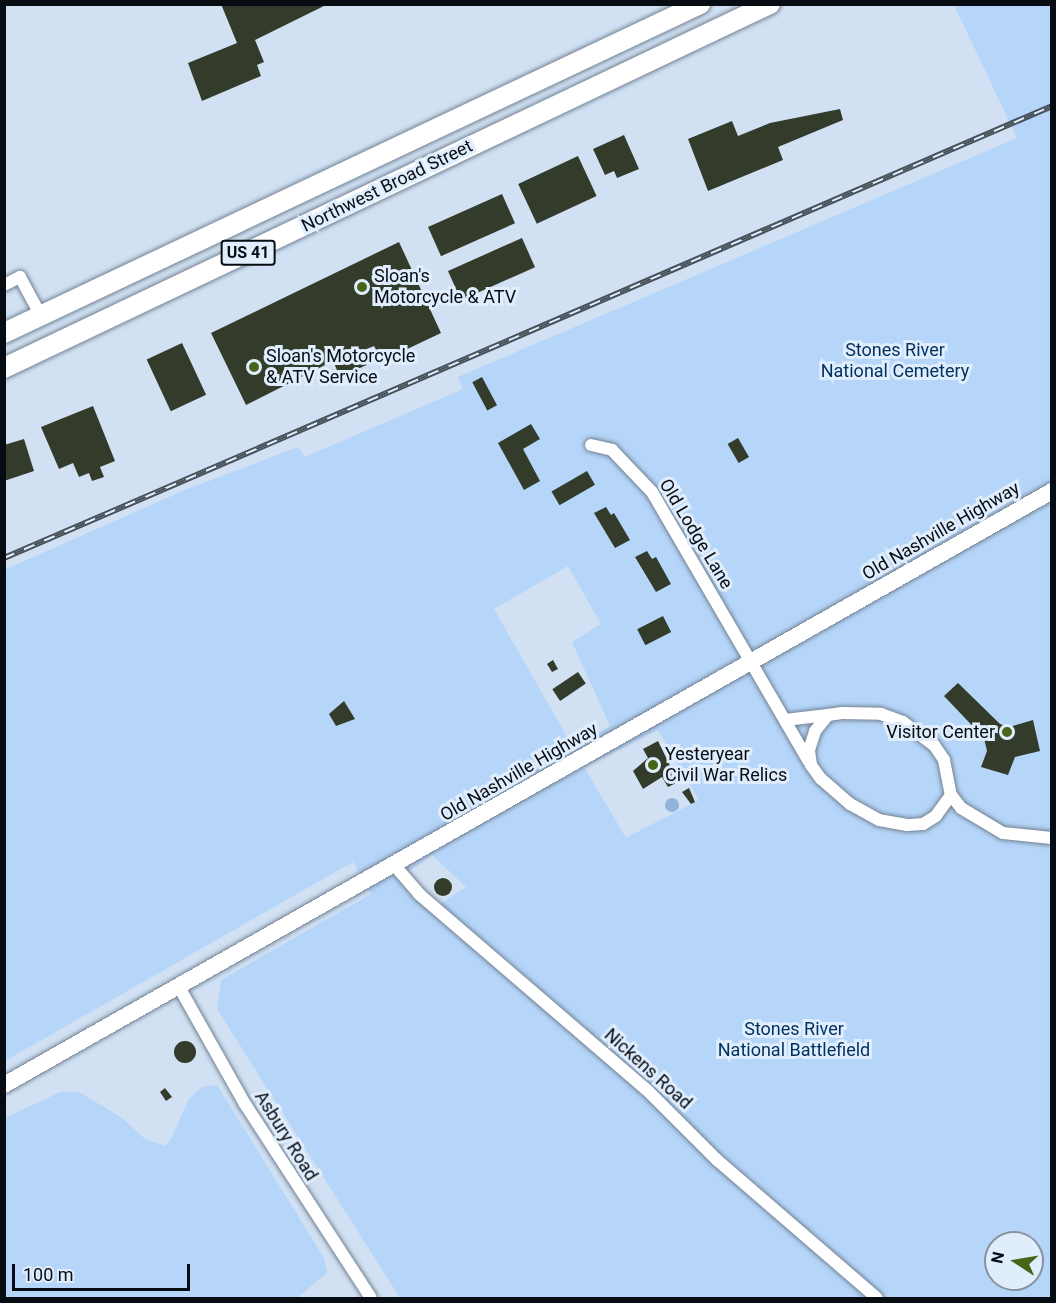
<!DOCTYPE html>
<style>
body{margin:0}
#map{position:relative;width:1056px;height:1303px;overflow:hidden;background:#d1e1f3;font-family:Roboto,sans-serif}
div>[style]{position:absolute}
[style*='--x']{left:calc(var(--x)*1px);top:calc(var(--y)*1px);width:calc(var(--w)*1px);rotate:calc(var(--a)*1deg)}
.green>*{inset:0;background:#b5d5f9}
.water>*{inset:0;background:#92b4da}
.round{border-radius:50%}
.building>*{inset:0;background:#333b2a;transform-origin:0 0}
.roads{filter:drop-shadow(0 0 2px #738293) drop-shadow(0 0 2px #738293)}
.minor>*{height:12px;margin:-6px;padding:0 6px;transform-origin:6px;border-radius:6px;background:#fff}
.secondary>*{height:16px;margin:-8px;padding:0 8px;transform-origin:8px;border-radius:8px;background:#fff}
.primary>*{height:20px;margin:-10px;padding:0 10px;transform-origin:10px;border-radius:10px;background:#fff}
.rail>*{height:6px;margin-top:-3px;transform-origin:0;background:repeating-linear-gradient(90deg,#e0edfd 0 11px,#48505a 0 22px);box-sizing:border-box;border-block:2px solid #48505a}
.dots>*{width:16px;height:16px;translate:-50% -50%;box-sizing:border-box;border:3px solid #e0edfd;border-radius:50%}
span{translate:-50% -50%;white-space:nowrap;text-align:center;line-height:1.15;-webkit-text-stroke:6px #e0edfd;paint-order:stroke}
.shield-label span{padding:2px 4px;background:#e0edfd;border:2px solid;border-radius:4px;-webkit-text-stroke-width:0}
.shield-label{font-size:16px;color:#070c12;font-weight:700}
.street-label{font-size:18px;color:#070c12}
.poi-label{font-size:18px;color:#070c12}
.left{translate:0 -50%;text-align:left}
.right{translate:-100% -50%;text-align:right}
.park-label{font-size:18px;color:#00305e}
.frame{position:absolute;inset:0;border:6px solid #070c12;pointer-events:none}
.north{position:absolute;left:984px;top:1231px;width:60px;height:60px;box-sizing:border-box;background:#e0edfd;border:2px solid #89939f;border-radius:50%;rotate:282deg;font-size:16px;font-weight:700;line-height:24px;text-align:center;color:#070c12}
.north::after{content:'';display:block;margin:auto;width:21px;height:27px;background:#466519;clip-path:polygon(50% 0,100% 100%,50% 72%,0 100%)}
.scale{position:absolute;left:12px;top:1264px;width:178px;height:27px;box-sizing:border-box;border:3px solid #070c12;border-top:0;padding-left:8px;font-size:18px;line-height:21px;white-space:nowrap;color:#070c12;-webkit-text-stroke:4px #e0edfd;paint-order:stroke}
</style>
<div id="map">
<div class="green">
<i style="clip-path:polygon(evenodd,954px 5px,1051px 5px,1051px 1298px,400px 1298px,217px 1009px,221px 980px,371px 894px,353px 862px,5px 1061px,4px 570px,185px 490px,298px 447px,305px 457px,463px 389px,458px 377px,1017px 138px,954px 5px,568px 566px,601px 624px,572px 642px,610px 726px,573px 747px,494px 609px,568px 566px,954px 5px,658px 730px,699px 800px,626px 838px,584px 767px,658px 730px,954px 5px,432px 855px,466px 887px,440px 904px,406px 873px,432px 855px,954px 5px,996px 1243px,1032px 1243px,1032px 1279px,996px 1279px,996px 1243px)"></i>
<i style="clip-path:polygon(217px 1085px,324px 1258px,327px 1273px,297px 1298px,5px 1298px,5px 1118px,60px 1092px,79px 1092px,122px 1118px,144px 1138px,164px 1146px,170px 1141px,189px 1099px,202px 1087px)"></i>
</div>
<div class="water">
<i class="round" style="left:665px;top:798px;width:14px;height:14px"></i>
</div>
<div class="building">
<i style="clip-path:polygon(221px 4px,328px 4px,255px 40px,264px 62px,257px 65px,261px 76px,202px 101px,188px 63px,237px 43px)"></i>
<i style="clip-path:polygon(840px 109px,843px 120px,778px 147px,783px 160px,708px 191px,688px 139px,732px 121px,738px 136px,770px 123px)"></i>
<i style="clip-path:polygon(624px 135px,639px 169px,617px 178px,614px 171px,605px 175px,593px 149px)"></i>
<i style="left:578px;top:156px;width:44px;height:66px;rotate:65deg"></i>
<i style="left:502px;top:194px;width:32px;height:81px;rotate:66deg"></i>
<i style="left:522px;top:238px;width:32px;height:81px;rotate:66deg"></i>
<i style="clip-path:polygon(399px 242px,441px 333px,382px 361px,374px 346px,364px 350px,371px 363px,340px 377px,333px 361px,246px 405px,211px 333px)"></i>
<i style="left:182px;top:343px;width:57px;height:39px;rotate:65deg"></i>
<i style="left:482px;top:377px;width:32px;height:11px;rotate:62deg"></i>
<i style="clip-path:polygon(93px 406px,115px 461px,100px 467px,104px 477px,92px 481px,89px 473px,79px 477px,73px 463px,59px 469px,41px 427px)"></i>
<i style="clip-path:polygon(531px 424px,540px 439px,523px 449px,540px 481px,524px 490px,498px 443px)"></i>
<i style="left:738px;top:438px;width:22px;height:12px;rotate:60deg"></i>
<i style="clip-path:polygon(24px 439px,34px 471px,4px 481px,4px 445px)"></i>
<i style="left:587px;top:471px;width:16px;height:41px;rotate:60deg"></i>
<i style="clip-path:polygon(606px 507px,611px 515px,614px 513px,630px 540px,615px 548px,594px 513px)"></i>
<i style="clip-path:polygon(647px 551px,652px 559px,656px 557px,671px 584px,656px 592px,635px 557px)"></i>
<i style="left:663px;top:616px;width:18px;height:29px;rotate:63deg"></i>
<i style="clip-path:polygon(553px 660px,558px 669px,552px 672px,547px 664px)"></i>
<i style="left:578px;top:672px;width:14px;height:31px;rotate:56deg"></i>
<i style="clip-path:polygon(958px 683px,1000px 724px,1009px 727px,1033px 720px,1040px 751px,1015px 757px,1008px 775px,981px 767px,987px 751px,984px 738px,944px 696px)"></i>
<i style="clip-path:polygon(344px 701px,355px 719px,336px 726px,329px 714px)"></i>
<i style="clip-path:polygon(658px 741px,678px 782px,668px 787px,662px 777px,643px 789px,633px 771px,648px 758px,643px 749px)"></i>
<i style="clip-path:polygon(689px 788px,695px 802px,691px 804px,682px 792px)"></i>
<i class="round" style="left:434px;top:878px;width:18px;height:18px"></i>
<i class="round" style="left:174px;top:1041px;width:22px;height:22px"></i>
<i style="clip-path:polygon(165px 1088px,172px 1097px,166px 1101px,160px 1092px)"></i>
</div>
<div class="roads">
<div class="minor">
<i style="--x:4;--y:285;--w:18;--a:-27"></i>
<i style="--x:20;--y:277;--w:44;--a:61.7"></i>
<i style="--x:591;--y:445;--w:22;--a:13"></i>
<i style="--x:612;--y:450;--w:58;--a:46.4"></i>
<i style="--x:652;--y:492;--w:312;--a:59.8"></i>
<i style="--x:785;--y:720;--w:43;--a:-6.6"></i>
<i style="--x:951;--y:795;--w:26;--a:126"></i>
<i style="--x:936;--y:816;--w:15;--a:148"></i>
<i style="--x:923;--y:824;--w:16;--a:176"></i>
<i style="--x:907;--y:825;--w:28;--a:-170"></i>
<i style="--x:879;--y:820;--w:33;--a:-151"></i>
<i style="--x:850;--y:804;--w:38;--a:-139"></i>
<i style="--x:821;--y:779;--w:17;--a:-126"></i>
<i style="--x:811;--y:765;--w:15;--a:-98"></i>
<i style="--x:809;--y:750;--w:20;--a:-72"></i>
<i style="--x:815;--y:731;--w:21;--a:-51"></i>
<i style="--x:828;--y:715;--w:14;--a:-8"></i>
<i style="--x:842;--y:713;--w:39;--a:1"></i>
<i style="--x:881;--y:714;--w:23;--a:20"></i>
<i style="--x:903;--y:722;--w:39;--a:37"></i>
<i style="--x:934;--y:745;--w:18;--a:56"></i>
<i style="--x:944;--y:760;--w:36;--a:79"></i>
<i style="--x:951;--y:795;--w:16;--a:52"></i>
<i style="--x:961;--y:808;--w:49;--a:30.8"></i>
<i style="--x:1003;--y:833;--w:49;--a:5.8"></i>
<i style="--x:395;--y:866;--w:37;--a:49"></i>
<i style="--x:419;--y:894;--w:302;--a:40.7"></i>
<i style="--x:648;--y:1091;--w:98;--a:45"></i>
<i style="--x:717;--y:1160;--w:211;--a:40.8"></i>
<i style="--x:179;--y:987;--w:134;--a:60.6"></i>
<i style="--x:245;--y:1104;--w:231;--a:57"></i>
</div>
<div class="secondary">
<i style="--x:4;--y:1085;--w:1205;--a:-29.54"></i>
</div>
<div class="primary">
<i style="--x:4;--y:333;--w:770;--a:-25.3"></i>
<i style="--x:4;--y:368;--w:848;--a:-25.42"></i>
</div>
</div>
<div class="rail">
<i style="--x:4;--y:558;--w:1141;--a:-23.33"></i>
</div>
<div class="dots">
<i style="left:362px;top:287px;background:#466519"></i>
<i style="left:254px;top:367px;background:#466519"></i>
<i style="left:1007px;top:732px;background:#466519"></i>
<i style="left:653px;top:765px;background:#466519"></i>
</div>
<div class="shield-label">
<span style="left:248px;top:253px">US 41</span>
</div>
<div class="street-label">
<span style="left:387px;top:186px;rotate:-26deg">Northwest Broad Street</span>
<span style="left:941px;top:531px;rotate:-30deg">Old Nashville Highway</span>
<span style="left:696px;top:534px;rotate:59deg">Old Lodge Lane</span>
<span style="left:519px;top:772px;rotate:-30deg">Old Nashville Highway</span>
<span style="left:648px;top:1069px;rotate:42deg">Nickens Road</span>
<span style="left:286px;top:1136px;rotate:58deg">Asbury Road</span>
</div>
<div class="poi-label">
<span class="left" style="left:374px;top:287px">Sloan's<br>Motorcycle &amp; ATV</span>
<span class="left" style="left:266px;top:367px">Sloan's Motorcycle<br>&amp; ATV Service</span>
<span class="right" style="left:995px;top:732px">Visitor Center</span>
<span class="left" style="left:665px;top:765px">Yesteryear<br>Civil War Relics</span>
</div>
<div class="park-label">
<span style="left:895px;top:361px">Stones River<br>National Cemetery</span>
<span style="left:794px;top:1040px">Stones River<br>National Battlefield</span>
</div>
<div class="frame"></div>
<div class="north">N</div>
<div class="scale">100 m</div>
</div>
